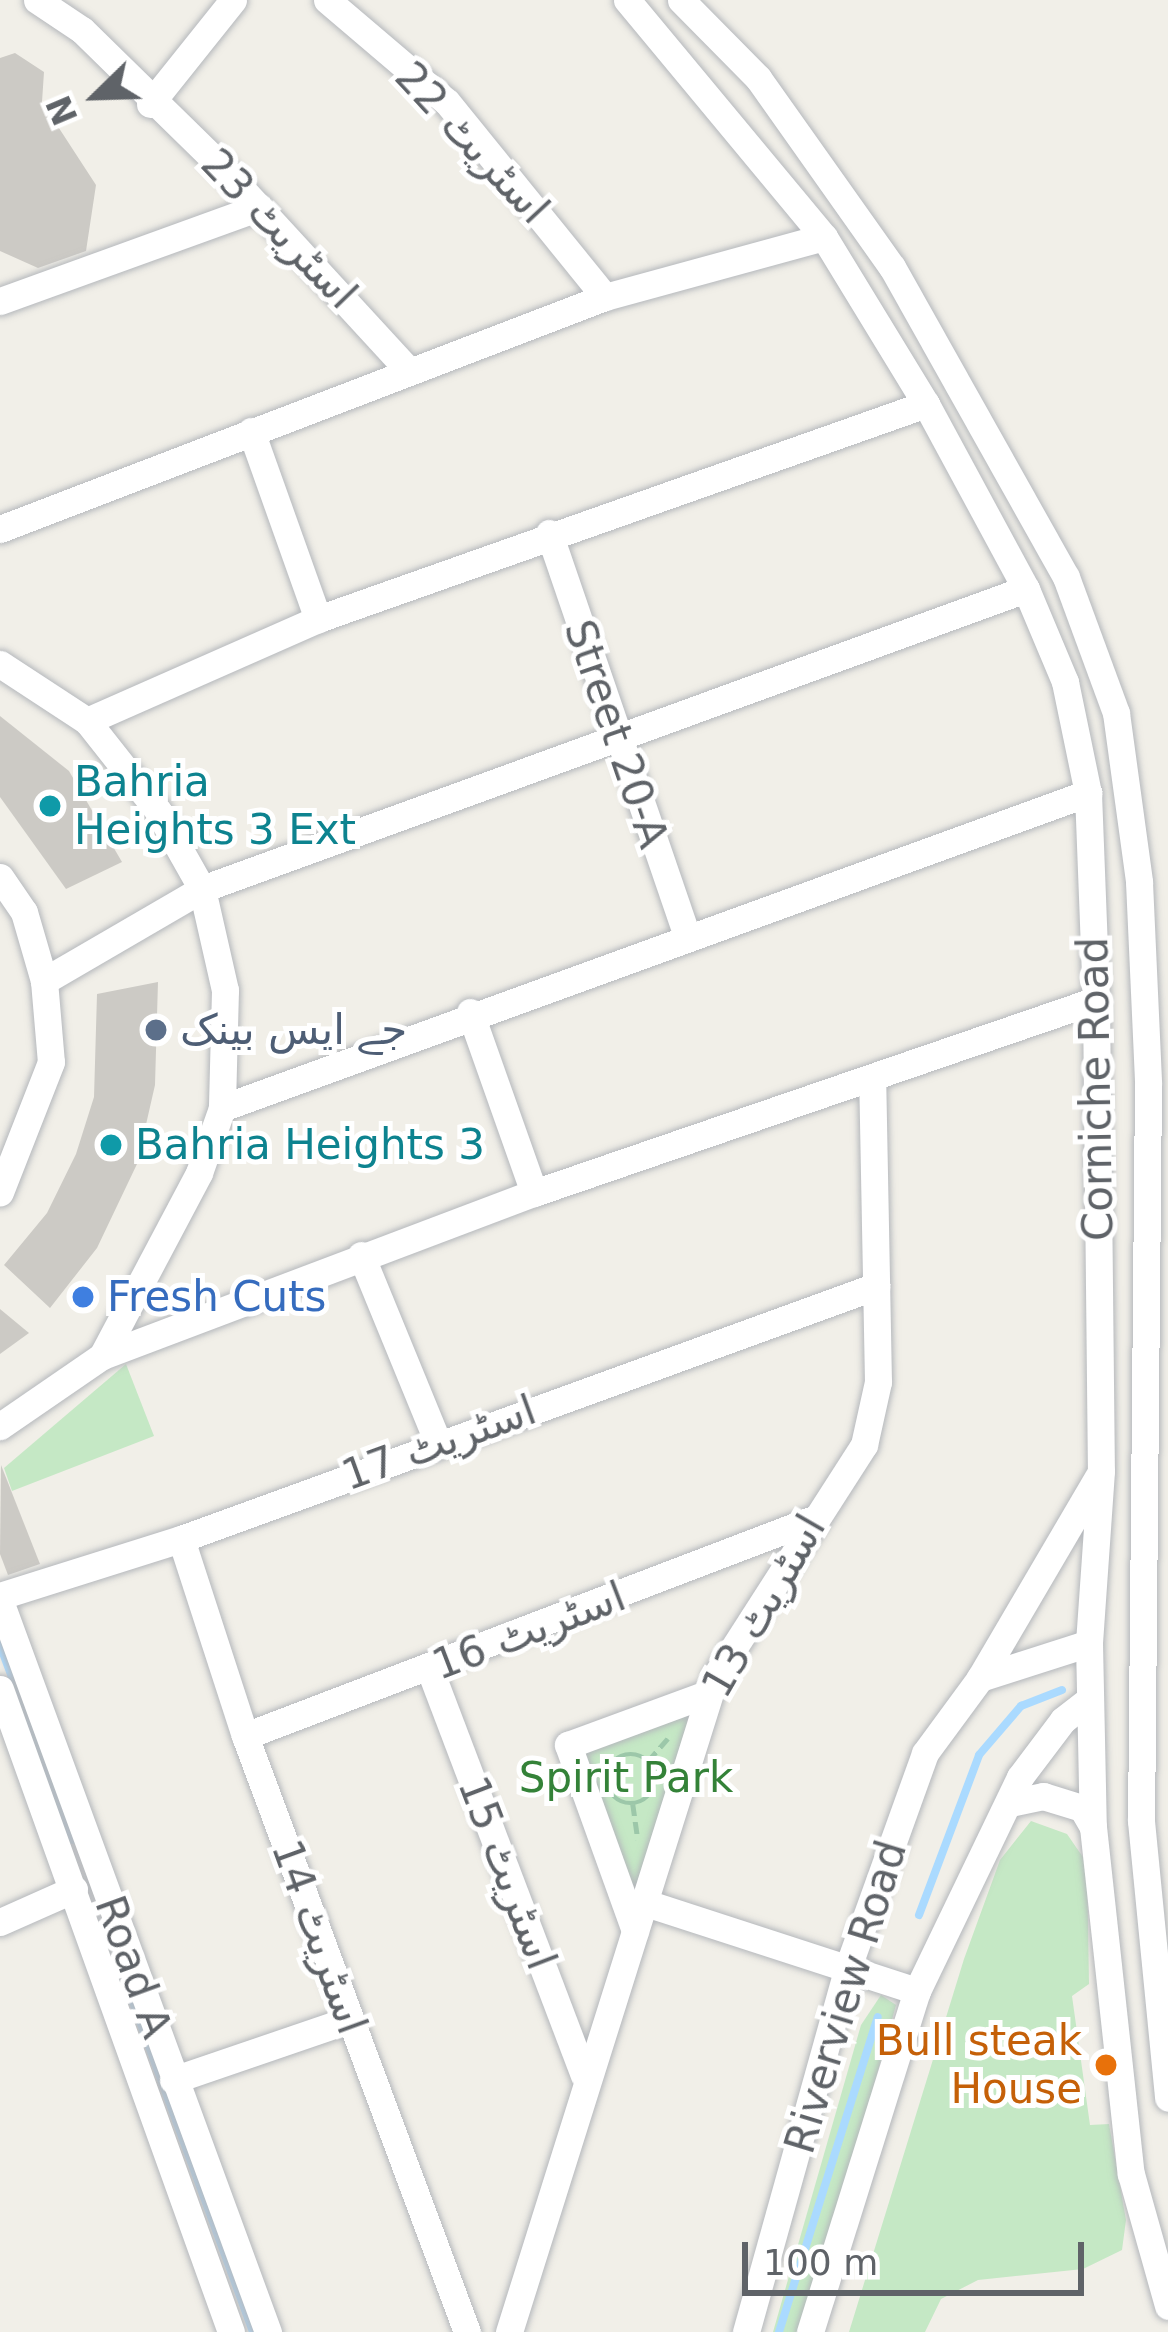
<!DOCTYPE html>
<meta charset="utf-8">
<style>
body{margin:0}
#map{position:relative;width:1168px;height:2332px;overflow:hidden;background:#f1efe8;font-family:"DejaVu Sans","Noto Sans Arabic",sans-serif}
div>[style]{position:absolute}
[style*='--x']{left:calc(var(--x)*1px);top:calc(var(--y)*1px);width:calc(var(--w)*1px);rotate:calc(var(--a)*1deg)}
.green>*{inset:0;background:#c5e8c5}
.stream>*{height:8px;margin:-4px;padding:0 4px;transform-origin:4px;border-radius:4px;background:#aadaff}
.building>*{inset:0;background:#cccac5}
.path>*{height:4.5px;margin-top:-2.25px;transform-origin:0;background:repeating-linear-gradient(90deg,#9cc7a9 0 12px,transparent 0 18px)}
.path>.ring{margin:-2.25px;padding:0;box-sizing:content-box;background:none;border:4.5px solid #9cc7a9;border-radius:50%}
.roads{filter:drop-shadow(0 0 3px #b5b8bc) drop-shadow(0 0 3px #b5b8bc)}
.minor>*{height:27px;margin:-13.5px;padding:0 13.5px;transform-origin:13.5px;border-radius:13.5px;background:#fff}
.dots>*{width:33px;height:33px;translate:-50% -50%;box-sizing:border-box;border:6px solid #fff;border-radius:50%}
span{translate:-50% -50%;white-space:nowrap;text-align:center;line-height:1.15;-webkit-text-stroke:10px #fff;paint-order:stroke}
.street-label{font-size:42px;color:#5f6368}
.culture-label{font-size:42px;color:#0d838f}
.left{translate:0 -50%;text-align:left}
.service-label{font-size:42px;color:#4e5e75}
.shop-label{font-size:42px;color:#366cbe}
.park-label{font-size:42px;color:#348238}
.food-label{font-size:42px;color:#c56008}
.right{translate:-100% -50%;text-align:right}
.north{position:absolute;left:36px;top:36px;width:120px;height:120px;-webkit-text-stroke:9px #fff;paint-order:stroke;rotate:247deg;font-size:33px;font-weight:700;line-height:48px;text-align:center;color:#5f6368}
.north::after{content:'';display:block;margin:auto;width:42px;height:54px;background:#5f6368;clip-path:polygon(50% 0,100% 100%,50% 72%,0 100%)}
.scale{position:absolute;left:742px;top:2242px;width:342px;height:54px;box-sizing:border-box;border:6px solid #5f6368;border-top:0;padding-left:15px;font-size:36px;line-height:42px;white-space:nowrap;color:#5f6368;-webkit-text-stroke:9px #fff;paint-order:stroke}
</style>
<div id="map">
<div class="green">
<i style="clip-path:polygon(126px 1364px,154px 1436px,12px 1491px,4px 1468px)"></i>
<i style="clip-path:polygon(692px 1704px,633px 1924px,570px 1752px)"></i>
<i style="clip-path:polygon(1031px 1821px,1067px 1834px,1087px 1863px,1089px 1984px,1072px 1996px,1090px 2125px,1109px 2124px,1126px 2220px,1122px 2250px,1083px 2269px,978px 2280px,941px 2299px,925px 2332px,849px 2332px,964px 1959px,1000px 1860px)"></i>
<i style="clip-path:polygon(881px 1995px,896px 2005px,806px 2332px,773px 2332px,861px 2025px)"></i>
</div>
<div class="stream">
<i style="--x:0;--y:1645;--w:208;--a:69.5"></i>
<i style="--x:919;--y:1915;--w:171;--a:-69.4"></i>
<i style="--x:979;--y:1755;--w:65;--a:-49.4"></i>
<i style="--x:1021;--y:1706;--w:44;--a:-21.3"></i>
<i style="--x:126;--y:1983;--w:371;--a:70"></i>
<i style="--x:779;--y:2332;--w:330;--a:-72.6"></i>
</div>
<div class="building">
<i style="clip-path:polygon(15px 53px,44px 72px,42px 102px,96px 185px,86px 251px,38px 268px,0 251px,0 58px)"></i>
<i style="clip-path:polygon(0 716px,69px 771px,122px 862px,66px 889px,0 797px)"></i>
<i style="clip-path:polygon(158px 982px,155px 1085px,137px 1164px,97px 1248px,50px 1308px,4px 1265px,47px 1213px,76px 1154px,94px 1097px,97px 994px)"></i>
<i style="clip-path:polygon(0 1309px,29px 1333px,0 1354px)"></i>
<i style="clip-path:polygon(1px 1465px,40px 1564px,8px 1575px,0 1554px)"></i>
</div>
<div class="path">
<i class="ring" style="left:606px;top:1754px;width:45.5px;height:45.5px"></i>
<i style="--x:648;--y:1761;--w:30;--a:-49"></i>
<i style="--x:633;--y:1804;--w:36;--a:82"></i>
</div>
<div class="roads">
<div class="minor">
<i style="--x:37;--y:0;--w:54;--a:33.7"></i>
<i style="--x:82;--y:30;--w:189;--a:44.4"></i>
<i style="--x:217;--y:162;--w:282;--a:47.4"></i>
<i style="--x:327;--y:0;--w:157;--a:40.4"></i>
<i style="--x:447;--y:102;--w:251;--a:51"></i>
<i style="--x:627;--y:0;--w:308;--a:50.3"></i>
<i style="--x:824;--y:237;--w:196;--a:58.6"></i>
<i style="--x:926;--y:404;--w:210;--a:61.6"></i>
<i style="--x:1026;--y:589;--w:101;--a:67.2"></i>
<i style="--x:1065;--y:682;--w:113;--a:78.3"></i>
<i style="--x:1088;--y:793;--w:207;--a:87.8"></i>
<i style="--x:1096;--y:1000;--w:471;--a:89.4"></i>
<i style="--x:1101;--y:1471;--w:172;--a:94"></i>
<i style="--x:1089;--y:1643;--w:184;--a:88.8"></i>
<i style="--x:1093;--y:1827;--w:349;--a:83.8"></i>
<i style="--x:1131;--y:2174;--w:137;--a:74.3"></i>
<i style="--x:681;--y:0;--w:110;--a:45.4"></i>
<i style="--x:758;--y:78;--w:232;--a:54.7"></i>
<i style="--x:892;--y:267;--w:355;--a:60.7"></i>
<i style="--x:1066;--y:577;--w:145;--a:69.8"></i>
<i style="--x:1116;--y:713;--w:171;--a:82.2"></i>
<i style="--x:1139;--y:882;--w:202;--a:87.4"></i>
<i style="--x:1148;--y:1084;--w:737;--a:90.54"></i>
<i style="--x:1141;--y:1821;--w:278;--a:84.4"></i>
<i style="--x:150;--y:104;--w:133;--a:-51.4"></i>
<i style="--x:0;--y:301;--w:276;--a:-19.9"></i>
<i style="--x:251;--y:431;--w:200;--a:70.4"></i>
<i style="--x:0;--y:529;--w:648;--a:-20.98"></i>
<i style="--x:605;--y:297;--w:227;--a:-15.3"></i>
<i style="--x:549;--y:533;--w:424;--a:71.1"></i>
<i style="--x:0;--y:664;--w:104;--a:33.2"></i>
<i style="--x:87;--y:721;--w:115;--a:51.7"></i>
<i style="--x:158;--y:811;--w:90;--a:60.6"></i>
<i style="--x:202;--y:889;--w:104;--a:77.2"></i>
<i style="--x:225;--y:990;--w:118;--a:91.5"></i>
<i style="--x:222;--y:1108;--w:69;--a:109.5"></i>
<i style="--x:199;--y:1173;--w:207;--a:117.9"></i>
<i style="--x:102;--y:1356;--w:124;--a:145.5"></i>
<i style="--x:87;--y:721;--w:253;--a:-23.8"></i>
<i style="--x:318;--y:619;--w:645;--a:-19.47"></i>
<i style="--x:0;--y:877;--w:42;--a:55.6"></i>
<i style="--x:24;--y:912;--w:72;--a:73.8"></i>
<i style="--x:44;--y:981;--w:81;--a:85.1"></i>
<i style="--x:51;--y:1062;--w:140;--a:111.4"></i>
<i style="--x:44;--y:981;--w:183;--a:-30.2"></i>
<i style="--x:202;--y:889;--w:877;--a:-20.01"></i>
<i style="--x:470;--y:1012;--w:192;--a:70.5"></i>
<i style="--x:222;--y:1108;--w:922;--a:-19.99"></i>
<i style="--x:361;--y:1255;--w:203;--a:67.7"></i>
<i style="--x:102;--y:1356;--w:462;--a:-20.7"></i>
<i style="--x:534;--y:1193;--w:594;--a:-18.95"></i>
<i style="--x:181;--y:1539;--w:207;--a:72"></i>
<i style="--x:245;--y:1736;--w:636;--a:69.57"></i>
<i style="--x:0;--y:1596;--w:190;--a:-17.5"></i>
<i style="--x:181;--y:1539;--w:740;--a:-20"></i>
<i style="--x:0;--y:1601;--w:779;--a:69.87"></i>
<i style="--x:430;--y:1670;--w:433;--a:69.2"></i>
<i style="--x:980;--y:1678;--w:114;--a:-17.8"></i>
<i style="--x:0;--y:1689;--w:683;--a:70.24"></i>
<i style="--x:245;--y:1736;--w:606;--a:-20.89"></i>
<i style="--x:1010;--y:1803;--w:34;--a:-12"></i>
<i style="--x:1043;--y:1796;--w:41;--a:17.1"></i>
<i style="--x:1082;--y:1808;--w:22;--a:60"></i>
<i style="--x:646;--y:1903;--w:285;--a:18"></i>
<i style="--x:0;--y:1922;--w:81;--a:-24"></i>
<i style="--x:635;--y:1931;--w:198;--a:-109.8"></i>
<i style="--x:568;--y:1745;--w:150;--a:-20.2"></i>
<i style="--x:173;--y:2080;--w:185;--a:-18.9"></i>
<i style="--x:509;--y:2332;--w:687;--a:-72.54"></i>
<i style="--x:715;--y:1677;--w:276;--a:-57.3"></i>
<i style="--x:864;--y:1445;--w:65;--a:-77.5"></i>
<i style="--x:878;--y:1382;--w:301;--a:-91.1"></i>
<i style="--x:746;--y:2332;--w:379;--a:-74.4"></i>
<i style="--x:848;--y:1967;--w:227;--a:-70.2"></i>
<i style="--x:925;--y:1753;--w:93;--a:-53.7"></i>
<i style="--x:980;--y:1678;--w:233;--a:-59.6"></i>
<i style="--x:810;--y:2332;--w:357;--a:-72.6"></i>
<i style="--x:917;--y:1991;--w:237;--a:-64.3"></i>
<i style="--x:1020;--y:1777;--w:71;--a:-53"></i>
<i style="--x:1063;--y:1720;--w:34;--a:-38"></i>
</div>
</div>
<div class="dots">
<i style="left:50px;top:806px;background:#0f9aa8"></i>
<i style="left:156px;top:1030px;background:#5c6f8a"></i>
<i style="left:111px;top:1145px;background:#0f9aa8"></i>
<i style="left:83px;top:1297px;background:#3f7fe0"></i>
<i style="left:1106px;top:2065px;background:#e8710a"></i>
</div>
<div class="street-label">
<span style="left:472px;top:143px;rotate:47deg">اسٹریٹ 22</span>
<span style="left:279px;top:229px;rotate:46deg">اسٹریٹ 23</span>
<span style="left:616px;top:734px;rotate:71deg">Street 20-A</span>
<span style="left:1096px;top:1089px;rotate:-91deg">Corniche Road</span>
<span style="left:439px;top:1443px;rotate:-20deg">اسٹریٹ 17</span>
<span style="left:764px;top:1606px;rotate:-60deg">اسٹریٹ 13</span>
<span style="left:529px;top:1631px;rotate:-21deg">اسٹریٹ 16</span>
<span style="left:507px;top:1873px;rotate:69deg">اسٹریٹ 15</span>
<span style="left:319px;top:1937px;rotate:70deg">اسٹریٹ 14</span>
<span style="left:133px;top:1967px;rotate:70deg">Road A</span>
<span style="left:846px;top:1997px;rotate:-73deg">Riverview Road</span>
</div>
<div class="culture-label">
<span class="left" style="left:74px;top:806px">Bahria<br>Heights 3 Ext</span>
<span class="left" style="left:135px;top:1145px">Bahria Heights 3</span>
</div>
<div class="service-label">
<span class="left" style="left:180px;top:1030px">جے ایس بینک</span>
</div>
<div class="shop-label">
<span class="left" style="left:107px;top:1297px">Fresh Cuts</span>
</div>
<div class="park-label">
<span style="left:626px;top:1778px">Spirit Park</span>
</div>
<div class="food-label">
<span class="right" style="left:1082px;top:2065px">Bull steak<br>House</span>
</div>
<div class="north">N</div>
<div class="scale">100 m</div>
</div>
